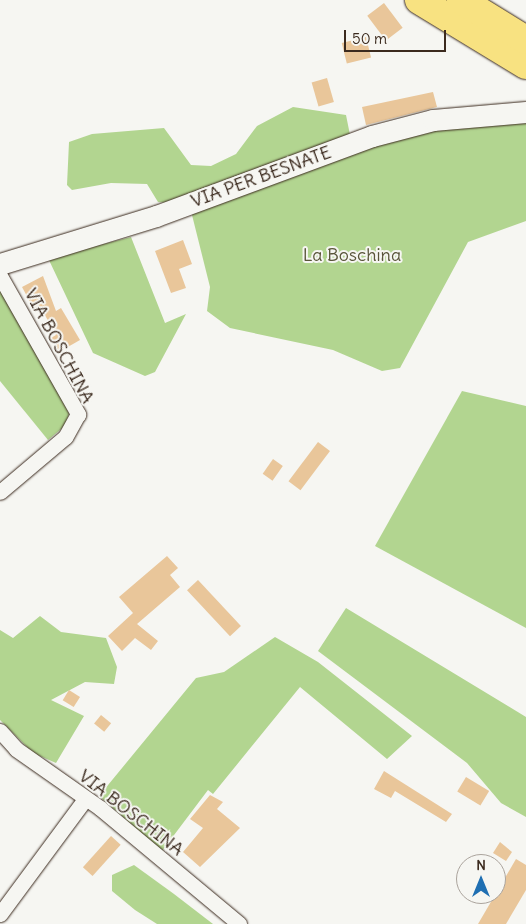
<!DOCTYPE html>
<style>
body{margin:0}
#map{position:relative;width:526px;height:924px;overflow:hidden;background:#f6f6f2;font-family:Delius,sans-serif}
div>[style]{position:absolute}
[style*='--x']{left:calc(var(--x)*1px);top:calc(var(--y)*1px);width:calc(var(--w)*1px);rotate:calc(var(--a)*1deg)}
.green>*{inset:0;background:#b2d590}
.building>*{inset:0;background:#e9c69a;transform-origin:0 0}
.roads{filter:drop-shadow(0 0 1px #3b2a1e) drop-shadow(0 0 1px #3b2a1e)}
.street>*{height:15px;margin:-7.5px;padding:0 7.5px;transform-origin:7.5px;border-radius:7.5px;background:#f6f6f2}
.secondary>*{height:21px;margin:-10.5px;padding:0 10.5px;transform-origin:10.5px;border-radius:10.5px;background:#f6f6f2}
.highway>*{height:28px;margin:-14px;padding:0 14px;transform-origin:14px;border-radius:14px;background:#f8e281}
span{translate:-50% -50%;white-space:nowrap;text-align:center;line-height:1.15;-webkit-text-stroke:4px #f6f6f2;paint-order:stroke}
.street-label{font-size:18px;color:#3b2a1e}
.park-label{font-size:18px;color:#59553a}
.north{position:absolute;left:456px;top:854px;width:50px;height:50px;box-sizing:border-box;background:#f6f6f2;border:1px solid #aba49d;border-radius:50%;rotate:0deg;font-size:14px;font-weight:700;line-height:20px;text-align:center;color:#3b2a1e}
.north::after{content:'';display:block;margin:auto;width:18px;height:22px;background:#1f6fb2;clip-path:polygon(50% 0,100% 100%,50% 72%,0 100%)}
.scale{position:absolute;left:344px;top:30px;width:102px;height:22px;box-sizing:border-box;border:2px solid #3b2a1e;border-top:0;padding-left:6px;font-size:15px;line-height:18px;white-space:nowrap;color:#3b2a1e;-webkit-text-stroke:4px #f6f6f2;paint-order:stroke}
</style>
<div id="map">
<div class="green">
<i style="clip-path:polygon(293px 107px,346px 115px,350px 135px,168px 203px,158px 202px,147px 184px,111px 183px,72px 190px,67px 185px,69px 142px,92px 134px,164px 128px,191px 165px,211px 166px,236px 154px,257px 126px)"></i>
<i style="clip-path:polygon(526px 119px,526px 221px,468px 242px,400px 368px,382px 371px,333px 350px,230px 328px,207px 311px,210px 287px,191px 211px,414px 131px)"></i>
<i style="clip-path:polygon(131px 237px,165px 323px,186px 314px,155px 372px,145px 376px,93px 353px,48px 258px)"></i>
<i style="clip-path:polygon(0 286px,69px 413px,66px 425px,48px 440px,0 381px)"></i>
<i style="clip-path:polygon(462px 391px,526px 406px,526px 628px,375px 546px)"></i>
<i style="clip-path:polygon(346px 608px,526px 717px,526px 817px,501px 803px,467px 763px,318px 651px)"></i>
<i style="clip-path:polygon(40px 616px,61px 632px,106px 638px,117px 667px,114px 684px,85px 682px,51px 700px,84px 716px,56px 763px,33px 753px,0 720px,0 630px,13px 638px)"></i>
<i style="clip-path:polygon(275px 637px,318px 662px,412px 736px,387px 759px,300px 687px,213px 794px,208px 790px,162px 851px,99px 796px,196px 678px,224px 672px)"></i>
<i style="clip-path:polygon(134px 865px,174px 894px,213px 924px,157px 924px,135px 910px,112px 891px,112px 875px)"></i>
</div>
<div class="building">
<i style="left:384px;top:3px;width:31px;height:21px;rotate:53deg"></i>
<i style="left:366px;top:37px;width:21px;height:25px;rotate:76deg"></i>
<i style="left:327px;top:78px;width:25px;height:16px;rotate:74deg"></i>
<i style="clip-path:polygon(433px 92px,437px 107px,366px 125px,362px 107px)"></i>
<i style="clip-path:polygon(183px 240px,192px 264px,179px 269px,186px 288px,171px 293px,155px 251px)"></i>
<i style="clip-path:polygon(43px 276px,56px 311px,61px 308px,80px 340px,59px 352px,51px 338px,56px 335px,41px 308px,35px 311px,22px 287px)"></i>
<i style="left:318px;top:442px;width:15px;height:49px;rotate:37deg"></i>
<i style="left:273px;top:459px;width:12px;height:18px;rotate:35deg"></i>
<i style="clip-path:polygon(167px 556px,178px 568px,170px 575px,180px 587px,137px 624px,158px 641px,151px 650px,135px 638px,122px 651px,108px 636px,133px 613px,119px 597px)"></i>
<i style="left:198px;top:580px;width:63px;height:15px;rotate:47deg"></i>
<i style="left:69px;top:690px;width:13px;height:12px;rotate:32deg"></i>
<i style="left:101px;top:715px;width:13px;height:11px;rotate:39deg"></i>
<i style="clip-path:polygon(384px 771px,452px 814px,446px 822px,395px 791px,391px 798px,374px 789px)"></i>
<i style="left:466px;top:777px;width:27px;height:17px;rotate:31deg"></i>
<i style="clip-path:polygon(210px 795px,223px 802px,217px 809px,240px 828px,200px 867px,183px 852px,203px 828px,190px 819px)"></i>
<i style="left:111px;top:836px;width:13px;height:42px;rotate:42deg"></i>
<i style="clip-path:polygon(500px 842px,512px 852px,506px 861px,493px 853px)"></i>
<i style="clip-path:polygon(516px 859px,526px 865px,526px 890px,506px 924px,478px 924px)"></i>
</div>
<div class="roads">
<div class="street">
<i style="--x:0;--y:276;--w:159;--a:60.5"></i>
<i style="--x:78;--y:414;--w:26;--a:119"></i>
<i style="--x:65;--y:437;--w:85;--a:139.8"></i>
<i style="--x:0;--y:731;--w:24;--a:48"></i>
<i style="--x:16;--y:749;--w:103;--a:35.1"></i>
<i style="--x:100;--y:808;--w:181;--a:39.8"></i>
<i style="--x:0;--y:914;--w:143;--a:-53.5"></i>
</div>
<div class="secondary">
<i style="--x:0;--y:264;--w:163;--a:-17.1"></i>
<i style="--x:156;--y:216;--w:230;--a:-20.3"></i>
<i style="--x:372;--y:136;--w:63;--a:-14.7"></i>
<i style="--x:433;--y:120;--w:93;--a:-4.9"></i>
</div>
<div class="highway">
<i style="--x:419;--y:0;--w:125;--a:31.3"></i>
<i style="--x:461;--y:0;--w:76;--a:31.6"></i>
</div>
</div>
<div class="street-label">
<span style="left:261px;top:177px;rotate:-20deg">VIA PER BESNATE</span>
<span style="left:59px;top:346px;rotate:62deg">VIA BOSCHINA</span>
<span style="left:131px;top:813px;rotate:38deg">VIA BOSCHINA</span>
</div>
<div class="park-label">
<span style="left:352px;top:255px">La Boschina</span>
</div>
<div class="north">N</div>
<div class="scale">50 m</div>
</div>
